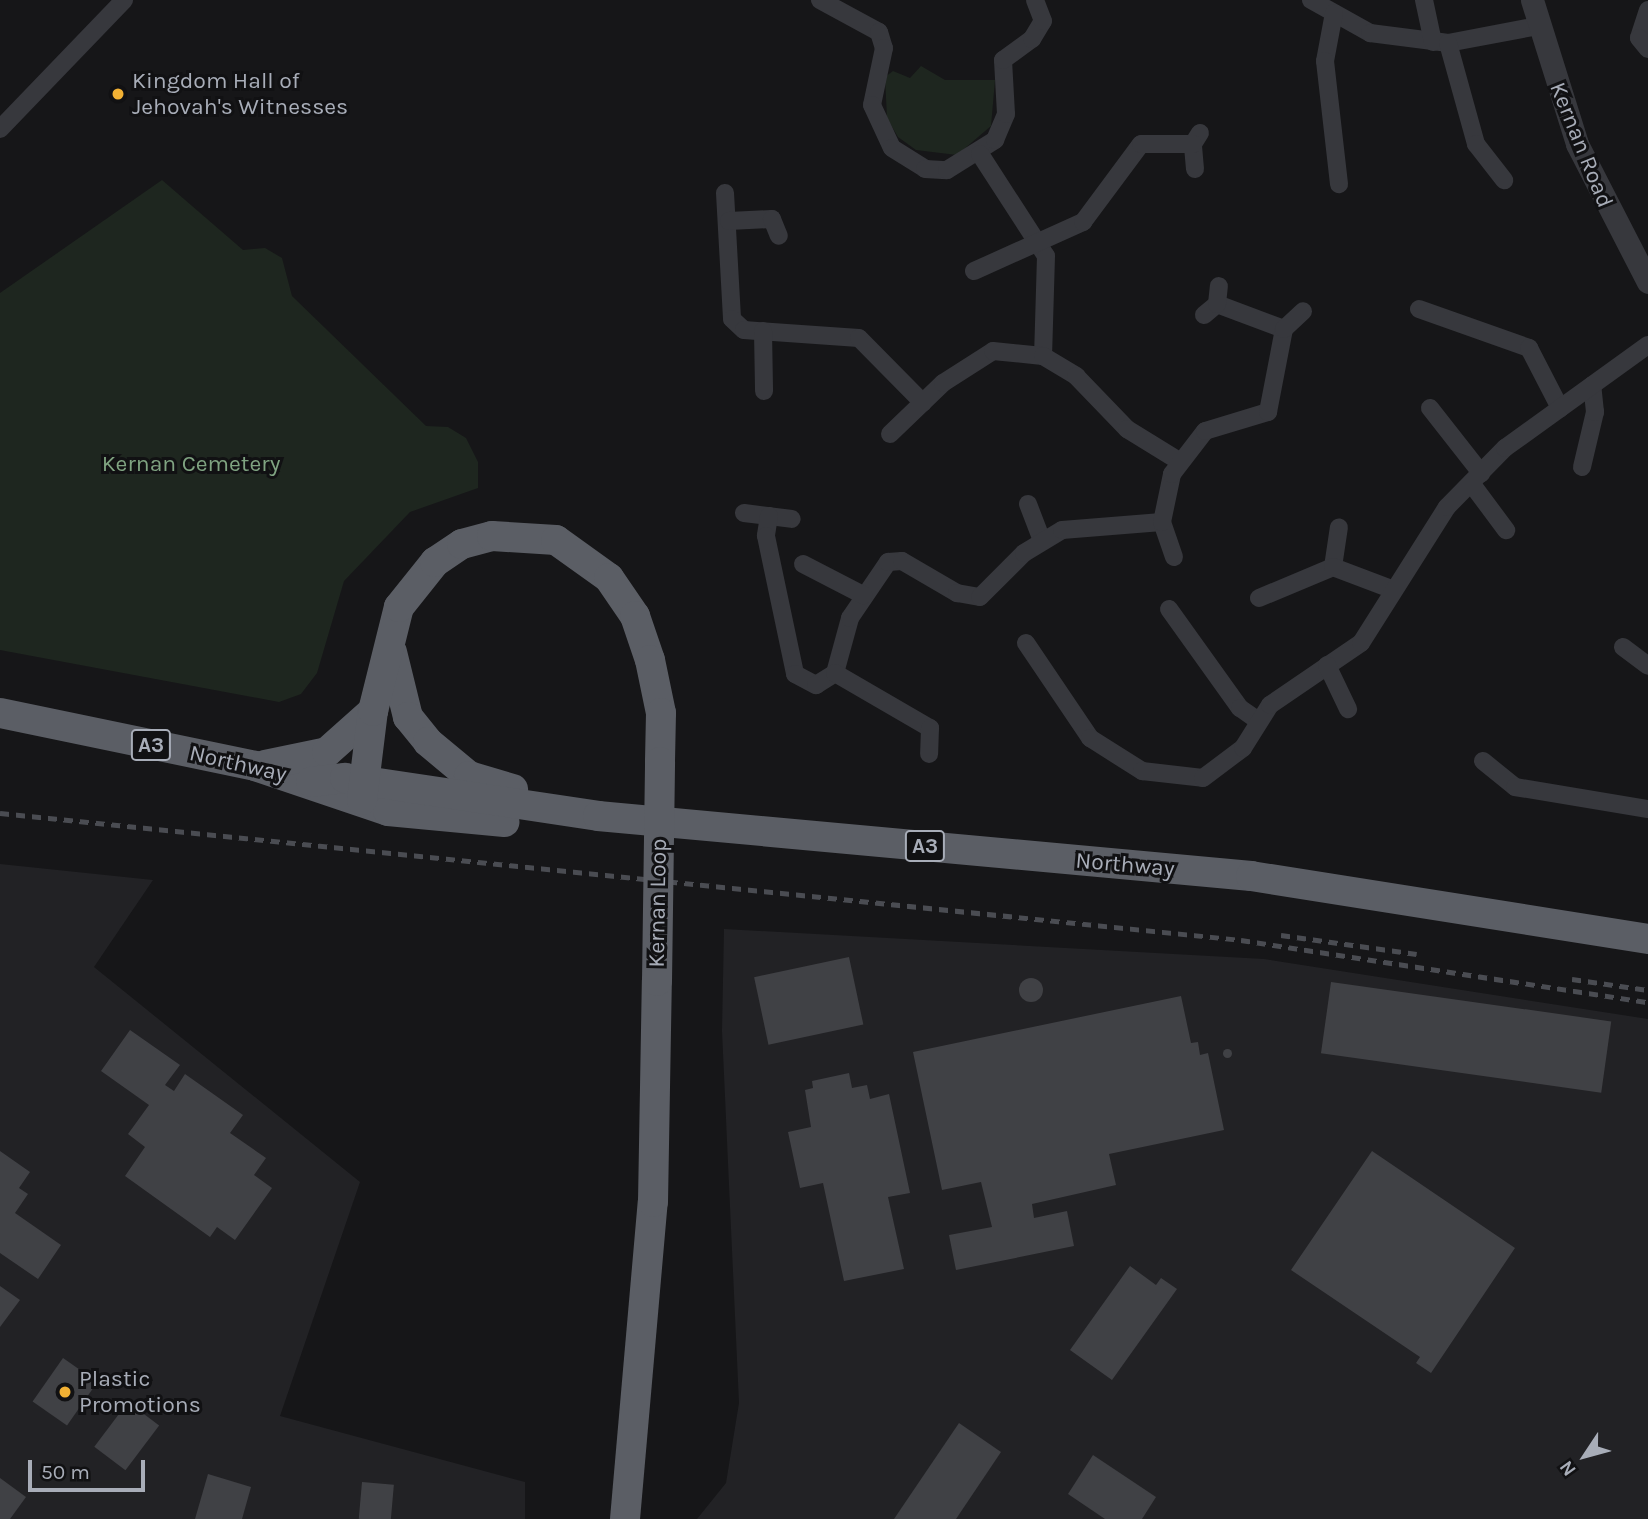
<!DOCTYPE html>
<style>
body{margin:0}
#map{position:relative;width:1648px;height:1519px;overflow:hidden;background:#161618;font-family:Karla,sans-serif}
div>[style]{position:absolute}
[style*='--x']{left:calc(var(--x)*1px);top:calc(var(--y)*1px);width:calc(var(--w)*1px);rotate:calc(var(--a)*1deg)}
.built>*{inset:0;background:#222225}
.green>*{inset:0;background:#1e261f}
.building>*{inset:0;background:#404145;transform-origin:0 0}
.round{border-radius:50%}
.minor>*{height:18px;margin:-9px;padding:0 9px;transform-origin:9px;border-radius:9px;background:#37383d}
.tertiary>*{height:23px;margin:-11.5px;padding:0 11.5px;transform-origin:11.5px;border-radius:11.5px;background:#37383d}
.trunk>*{height:30px;margin:-15px;padding:0 15px;transform-origin:15px;border-radius:15px;background:#5b5e65}
.rail>*{height:4.5px;margin-top:-2.25px;transform-origin:0;background:repeating-linear-gradient(90deg,#4a4c52 0 9px,transparent 0 16px)}
.trunk-bridge>*{height:30px;margin:-15px;padding:0 15px;transform-origin:15px;border-radius:15px;background:#5b5e65}
.dots>*{width:19px;height:19px;translate:-50% -50%;box-sizing:border-box;border:4px solid #111113;border-radius:50%}
span{translate:-50% -50%;white-space:nowrap;text-align:center;line-height:1.15;-webkit-text-stroke:6px #111113;paint-order:stroke}
.shield-label span{padding:2px 5px;background:#111113;border:2px solid;border-radius:5px;-webkit-text-stroke-width:0}
.shield-label{font-size:21px;color:#a8adb8;font-weight:700}
.poi-label{font-size:23px;color:#a8adb8}
.left{translate:0 -50%;text-align:left}
.street-label{font-size:23px;color:#a8adb8}
.park-label{font-size:23px;color:#7fa381}
.north{position:absolute;left:1550px;top:1421px;width:70px;height:70px;-webkit-text-stroke:5px #111113;paint-order:stroke;rotate:234deg;font-size:19px;font-weight:700;line-height:28px;text-align:center;color:#a8adb8}
.north::after{content:'';display:block;margin:auto;width:24px;height:32px;background:#a8adb8;clip-path:polygon(50% 0,100% 100%,50% 72%,0 100%)}
.scale{position:absolute;left:28px;top:1460px;width:117px;height:32px;box-sizing:border-box;border:4px solid #a8adb8;border-top:0;padding-left:9px;font-size:21px;line-height:24px;white-space:nowrap;color:#a8adb8;-webkit-text-stroke:5px #111113;paint-order:stroke}
</style>
<div id="map">
<div class="built">
<i style="clip-path:polygon(0 864px,153px 880px,94px 967px,360px 1182px,280px 1416px,525px 1482px,525px 1519px,0 1519px)"></i>
<i style="clip-path:polygon(724px 929px,1264px 959px,1648px 1019px,1648px 1519px,697px 1519px,726px 1483px,739px 1403px,722px 1031px)"></i>
</div>
<div class="green">
<i style="clip-path:polygon(921px 66px,945px 80px,995px 80px,991px 126px,957px 155px,916px 150px,898px 137px,887px 118px,885px 77px,893px 71px,910px 78px)"></i>
<i style="clip-path:polygon(162px 180px,243px 250px,265px 248px,282px 258px,292px 296px,426px 426px,448px 427px,466px 438px,478px 462px,478px 488px,410px 512px,344px 581px,317px 673px,301px 694px,279px 702px,0 650px,0 293px)"></i>
</div>
<div class="building">
<i style="left:849px;top:957px;width:69px;height:97px;rotate:78deg"></i>
<i class="round" style="left:1019px;top:978px;width:24px;height:24px"></i>
<i style="left:1331px;top:982px;width:283px;height:72px;rotate:8deg"></i>
<i style="clip-path:polygon(1181px 996px,1191px 1043px,1198px 1042px,1200px 1055px,1208px 1053px,1224px 1130px,1109px 1154px,1116px 1185px,1032px 1204px,1034px 1218px,1067px 1211px,1074px 1246px,956px 1270px,949px 1235px,992px 1227px,981px 1182px,942px 1190px,913px 1052px)"></i>
<i style="clip-path:polygon(130px 1030px,180px 1065px,165px 1085px,174px 1091px,185px 1074px,243px 1115px,230px 1133px,266px 1158px,254px 1175px,272px 1188px,235px 1240px,217px 1227px,210px 1237px,125px 1176px,145px 1147px,128px 1134px,149px 1105px,101px 1071px)"></i>
<i class="round" style="left:1222.5px;top:1048.5px;width:9px;height:9px"></i>
<i style="clip-path:polygon(849px 1073px,852px 1088px,867px 1085px,870px 1099px,889px 1094px,910px 1193px,888px 1197px,904px 1269px,844px 1281px,823px 1183px,800px 1188px,788px 1132px,811px 1127px,805px 1090px,813px 1088px,812px 1081px)"></i>
<i style="clip-path:polygon(0 1151px,30px 1172px,19px 1188px,28px 1194px,15px 1213px,61px 1245px,38px 1279px,0 1253px)"></i>
<i style="clip-path:polygon(1372px 1151px,1515px 1248px,1431px 1373px,1416px 1363px,1420px 1357px,1291px 1270px)"></i>
<i style="clip-path:polygon(1130px 1266px,1156px 1285px,1161px 1278px,1177px 1289px,1112px 1380px,1070px 1350px)"></i>
<i style="clip-path:polygon(0 1286px,20px 1300px,0 1327px)"></i>
<i style="left:63px;top:1358px;width:42px;height:53px;rotate:35deg"></i>
<i style="left:128px;top:1402px;width:39px;height:56px;rotate:37deg"></i>
<i style="clip-path:polygon(959px 1423px,1001px 1452px,956px 1519px,894px 1519px)"></i>
<i style="clip-path:polygon(1093px 1455px,1156px 1497px,1142px 1519px,1105px 1519px,1068px 1494px)"></i>
<i style="clip-path:polygon(208px 1474px,251px 1487px,242px 1519px,195px 1519px)"></i>
<i style="clip-path:polygon(0 1478px,26px 1497px,10px 1519px,0 1519px)"></i>
<i style="left:362px;top:1482px;width:32px;height:37px;rotate:5deg"></i>
</div>
<div class="minor">
<i style="--x:820;--y:0;--w:67;--a:28.5"></i>
<i style="--x:879;--y:32;--w:17;--a:73"></i>
<i style="--x:884;--y:48;--w:58;--a:101.9"></i>
<i style="--x:872;--y:105;--w:47;--a:65.1"></i>
<i style="--x:892;--y:148;--w:39;--a:32"></i>
<i style="--x:925;--y:169;--w:22;--a:3"></i>
<i style="--x:947;--y:170;--w:57;--a:-32"></i>
<i style="--x:995;--y:140;--w:28;--a:-67"></i>
<i style="--x:1006;--y:114;--w:54;--a:-93.2"></i>
<i style="--x:1003;--y:60;--w:36;--a:-36"></i>
<i style="--x:1032;--y:39;--w:21;--a:-59"></i>
<i style="--x:1043;--y:21;--w:22;--a:-111"></i>
<i style="--x:1311;--y:0;--w:68;--a:29.2"></i>
<i style="--x:1370;--y:33;--w:79;--a:7.3"></i>
<i style="--x:1448;--y:43;--w:92;--a:-10.7"></i>
<i style="--x:1424;--y:0;--w:43;--a:77.9"></i>
<i style="--x:1648;--y:10;--w:29;--a:108"></i>
<i style="--x:1639;--y:38;--w:14;--a:51"></i>
<i style="--x:1334;--y:13;--w:49;--a:100.6"></i>
<i style="--x:1325;--y:61;--w:124;--a:83.5"></i>
<i style="--x:1448;--y:43;--w:105;--a:74.5"></i>
<i style="--x:1476;--y:144;--w:46;--a:52.1"></i>
<i style="--x:0;--y:129;--w:179;--a:-46.1"></i>
<i style="--x:980;--y:154;--w:121;--a:57.1"></i>
<i style="--x:1046;--y:256;--w:100;--a:91.7"></i>
<i style="--x:1195;--y:169;--w:25;--a:-95"></i>
<i style="--x:1193;--y:144;--w:13;--a:-58"></i>
<i style="--x:725;--y:193;--w:126;--a:86.8"></i>
<i style="--x:732;--y:319;--w:16;--a:43"></i>
<i style="--x:744;--y:330;--w:115;--a:4"></i>
<i style="--x:859;--y:338;--w:91;--a:45.4"></i>
<i style="--x:729;--y:221;--w:43;--a:-2.7"></i>
<i style="--x:772;--y:219;--w:18;--a:68"></i>
<i style="--x:974;--y:271;--w:120;--a:-24.2"></i>
<i style="--x:1083;--y:222;--w:97;--a:-53.4"></i>
<i style="--x:1141;--y:144;--w:52;--a:0"></i>
<i style="--x:1217;--y:304;--w:72;--a:20.5"></i>
<i style="--x:1419;--y:309;--w:117;--a:19.5"></i>
<i style="--x:1529;--y:348;--w:68;--a:62.7"></i>
<i style="--x:1204;--y:315;--w:17;--a:-40"></i>
<i style="--x:1217;--y:304;--w:18;--a:-84"></i>
<i style="--x:763;--y:331;--w:60;--a:89"></i>
<i style="--x:1430;--y:408;--w:83;--a:51.9"></i>
<i style="--x:890;--y:434;--w:74;--a:-43.9"></i>
<i style="--x:943;--y:383;--w:59;--a:-32.6"></i>
<i style="--x:993;--y:351;--w:50;--a:5.7"></i>
<i style="--x:1043;--y:356;--w:39;--a:31"></i>
<i style="--x:1076;--y:376;--w:74;--a:46.1"></i>
<i style="--x:1127;--y:429;--w:61;--a:31.6"></i>
<i style="--x:1582;--y:467;--w:57;--a:-76.7"></i>
<i style="--x:1595;--y:412;--w:27;--a:-96"></i>
<i style="--x:1471;--y:483;--w:59;--a:53.3"></i>
<i style="--x:1028;--y:504;--w:39;--a:69"></i>
<i style="--x:744;--y:513;--w:48;--a:7.1"></i>
<i style="--x:769;--y:516;--w:20;--a:99"></i>
<i style="--x:766;--y:536;--w:141;--a:78.1"></i>
<i style="--x:795;--y:674;--w:24;--a:28"></i>
<i style="--x:816;--y:685;--w:22;--a:-32"></i>
<i style="--x:835;--y:673;--w:57;--a:-74.7"></i>
<i style="--x:850;--y:618;--w:68;--a:-55.8"></i>
<i style="--x:888;--y:562;--w:14;--a:-4"></i>
<i style="--x:902;--y:561;--w:64;--a:30.2"></i>
<i style="--x:957;--y:593;--w:23;--a:10"></i>
<i style="--x:980;--y:597;--w:62;--a:-45"></i>
<i style="--x:1024;--y:553;--w:44;--a:-31.2"></i>
<i style="--x:1062;--y:530;--w:100;--a:-4.6"></i>
<i style="--x:1174;--y:557;--w:37;--a:-109"></i>
<i style="--x:1162;--y:522;--w:49;--a:-78.2"></i>
<i style="--x:1172;--y:474;--w:54;--a:-52.5"></i>
<i style="--x:1205;--y:431;--w:66;--a:-16.8"></i>
<i style="--x:1268;--y:412;--w:85;--a:-79.1"></i>
<i style="--x:1284;--y:329;--w:26;--a:-43"></i>
<i style="--x:803;--y:564;--w:68;--a:27.3"></i>
<i style="--x:1333;--y:567;--w:40;--a:-81.5"></i>
<i style="--x:1259;--y:598;--w:80;--a:-22.7"></i>
<i style="--x:1333;--y:567;--w:65;--a:20.7"></i>
<i style="--x:1169;--y:609;--w:122;--a:54.4"></i>
<i style="--x:1240;--y:708;--w:19;--a:35"></i>
<i style="--x:1026;--y:643;--w:115;--a:56"></i>
<i style="--x:1090;--y:738;--w:62;--a:32.4"></i>
<i style="--x:1142;--y:771;--w:61;--a:6.5"></i>
<i style="--x:1203;--y:778;--w:50;--a:-36.9"></i>
<i style="--x:1243;--y:748;--w:51;--a:-57.9"></i>
<i style="--x:1270;--y:705;--w:110;--a:-34.3"></i>
<i style="--x:1361;--y:643;--w:161;--a:-57.7"></i>
<i style="--x:1447;--y:507;--w:83;--a:-45.5"></i>
<i style="--x:1505;--y:448;--w:176;--a:-35.8"></i>
<i style="--x:1623;--y:647;--w:31;--a:37"></i>
<i style="--x:1327;--y:665;--w:49;--a:64.5"></i>
<i style="--x:835;--y:673;--w:110;--a:30.1"></i>
<i style="--x:930;--y:728;--w:26;--a:92"></i>
<i style="--x:1483;--y:761;--w:41;--a:39.1"></i>
<i style="--x:1515;--y:787;--w:135;--a:9.4"></i>
</div>
<div class="tertiary">
<i style="--x:1532;--y:0;--w:151;--a:72.6"></i>
<i style="--x:1577;--y:144;--w:155;--a:62.8"></i>
</div>
<div class="trunk">
<i style="--x:392;--y:652;--w:67;--a:76.2"></i>
<i style="--x:408;--y:717;--w:32;--a:51"></i>
<i style="--x:428;--y:742;--w:53;--a:39.7"></i>
<i style="--x:469;--y:776;--w:46;--a:16.5"></i>
<i style="--x:0;--y:713;--w:260;--a:11.7"></i>
<i style="--x:255;--y:766;--w:140;--a:18.7"></i>
<i style="--x:388;--y:811;--w:117;--a:5.4"></i>
<i style="--x:265;--y:765;--w:63;--a:-11.8"></i>
<i style="--x:327;--y:752;--w:62;--a:-41.7"></i>
<i style="--x:311;--y:782;--w:34;--a:-7"></i>
<i style="--x:345;--y:778;--w:256;--a:8.5"></i>
<i style="--x:598;--y:816;--w:656;--a:5.25"></i>
<i style="--x:1251;--y:876;--w:402;--a:9"></i>
<i style="--x:362;--y:800;--w:90;--a:-83"></i>
<i style="--x:373;--y:711;--w:107;--a:-76"></i>
<i style="--x:399;--y:607;--w:58;--a:-51.3"></i>
<i style="--x:435;--y:562;--w:32;--a:-34"></i>
<i style="--x:462;--y:544;--w:31;--a:-15"></i>
<i style="--x:492;--y:536;--w:64;--a:3.6"></i>
<i style="--x:556;--y:540;--w:65;--a:35.6"></i>
<i style="--x:609;--y:578;--w:46;--a:55.6"></i>
<i style="--x:635;--y:616;--w:46;--a:71.2"></i>
<i style="--x:650;--y:660;--w:54;--a:78.3"></i>
<i style="--x:661;--y:713;--w:49;--a:91.2"></i>
<i style="--x:625;--y:1519;--w:318;--a:-85"></i>
<i style="--x:653;--y:1202;--w:221;--a:-89"></i>
</div>
<div class="rail">
<i style="--x:0;--y:813;--w:1247;--a:5.84"></i>
<i style="--x:1241;--y:940;--w:412;--a:8.7"></i>
<i style="--x:1281;--y:935;--w:137;--a:8"></i>
<i style="--x:1572;--y:979;--w:77;--a:8.2"></i>
</div>
<div class="trunk-bridge">
<i style="--x:657;--y:981;--w:219;--a:-89.2"></i>
</div>
<div class="dots">
<i style="left:118px;top:94px;background:#f2b134"></i>
<i style="left:65px;top:1392px;background:#f2b134"></i>
</div>
<div class="shield-label">
<span style="left:151px;top:745px">A3</span>
<span style="left:925px;top:846px">A3</span>
</div>
<div class="poi-label">
<span class="left" style="left:132px;top:94px">Kingdom Hall of<br>Jehovah's Witnesses</span>
<span class="left" style="left:79px;top:1392px">Plastic<br>Promotions</span>
</div>
<div class="street-label">
<span style="left:1581px;top:145px;rotate:68deg">Kernan Road</span>
<span style="left:238px;top:764px;rotate:13deg">Northway</span>
<span style="left:1125px;top:865px;rotate:5deg">Northway</span>
<span style="left:658px;top:903px;rotate:-89deg">Kernan Loop</span>
</div>
<div class="park-label">
<span style="left:191px;top:464px">Kernan Cemetery</span>
</div>
<div class="north">N</div>
<div class="scale">50 m</div>
</div>
